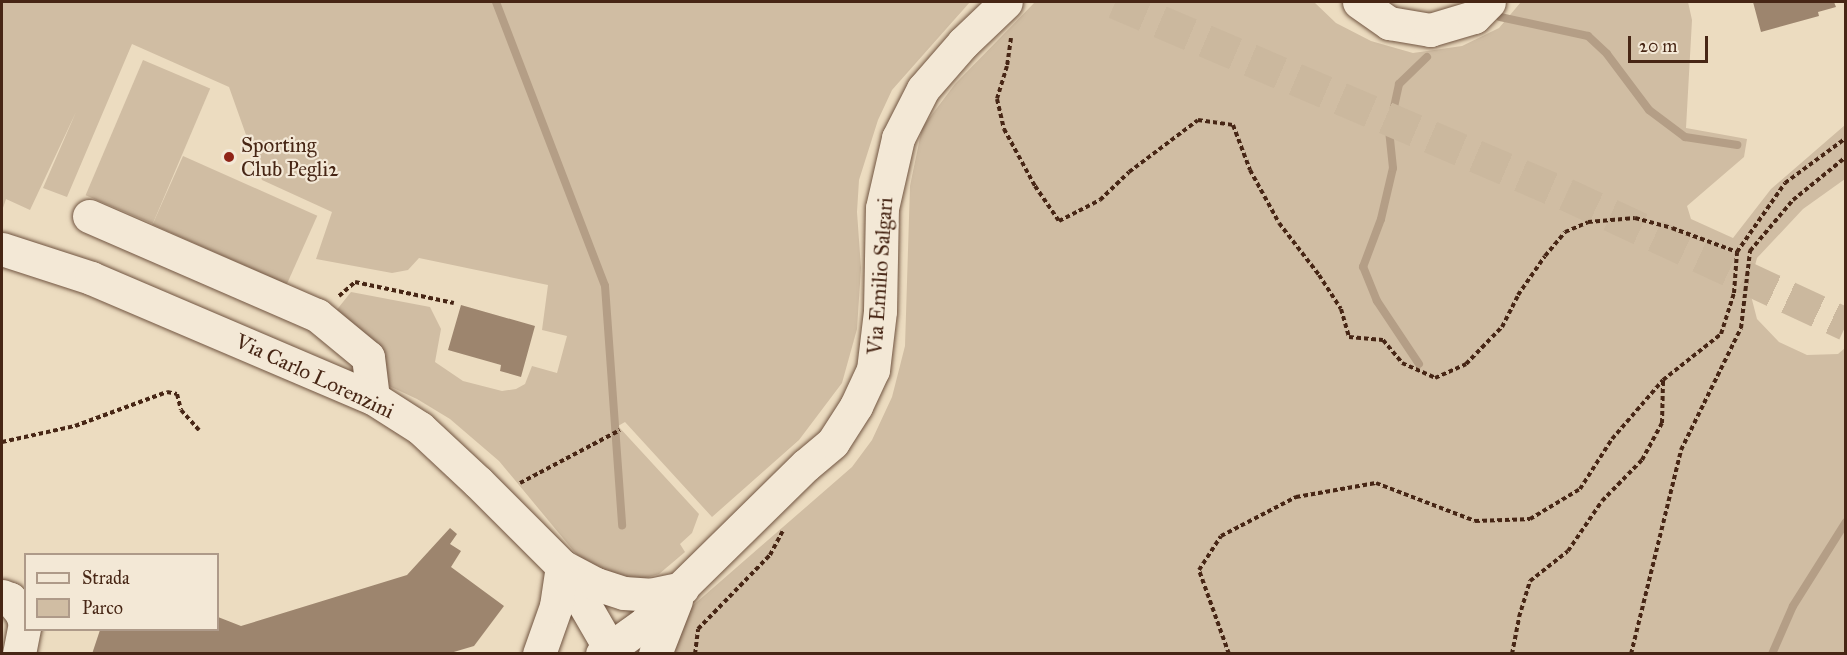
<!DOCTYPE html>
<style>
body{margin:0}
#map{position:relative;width:1847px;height:655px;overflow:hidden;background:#ecdcc0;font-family:"IM FELL Great Primer",serif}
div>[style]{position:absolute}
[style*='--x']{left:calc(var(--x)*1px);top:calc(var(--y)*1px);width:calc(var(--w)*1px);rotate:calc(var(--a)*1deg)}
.green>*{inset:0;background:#d0bda3;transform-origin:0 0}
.stream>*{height:8px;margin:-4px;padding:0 4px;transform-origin:4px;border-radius:4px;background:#b49e86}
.building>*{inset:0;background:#9d856e}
.highway-tunnel>*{height:33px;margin-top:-16.5px;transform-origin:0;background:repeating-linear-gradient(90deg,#cbb89e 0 33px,transparent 0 49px)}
.path>*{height:4px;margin-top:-2px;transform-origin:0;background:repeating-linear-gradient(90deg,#472615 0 4.5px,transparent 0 7.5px)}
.roads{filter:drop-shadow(0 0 2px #705440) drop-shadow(0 0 2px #705440)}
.minor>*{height:33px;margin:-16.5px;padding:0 16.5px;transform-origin:16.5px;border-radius:16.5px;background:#f3e8d6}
.dots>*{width:16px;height:16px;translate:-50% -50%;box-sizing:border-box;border:3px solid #f3e8d6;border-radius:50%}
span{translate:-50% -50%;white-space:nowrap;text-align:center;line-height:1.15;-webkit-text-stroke:4.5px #f3e8d6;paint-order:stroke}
.poi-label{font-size:21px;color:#472615}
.left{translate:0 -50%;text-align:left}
.street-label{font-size:21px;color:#472615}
.frame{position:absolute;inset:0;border:3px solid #472615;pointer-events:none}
.legend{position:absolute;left:24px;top:553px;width:195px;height:78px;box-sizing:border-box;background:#f3e8d6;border:2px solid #ae9a89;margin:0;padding:8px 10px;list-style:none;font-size:18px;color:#472615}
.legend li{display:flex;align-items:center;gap:12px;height:30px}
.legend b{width:30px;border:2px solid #ae9a89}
.scale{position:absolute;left:1628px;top:36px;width:80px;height:27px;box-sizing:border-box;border:3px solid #472615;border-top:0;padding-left:8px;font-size:18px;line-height:21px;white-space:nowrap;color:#472615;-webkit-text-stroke:4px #f3e8d6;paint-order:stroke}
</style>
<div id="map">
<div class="green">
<i style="clip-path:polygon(2px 2px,970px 2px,892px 90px,878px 120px,859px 180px,857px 212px,861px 268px,857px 329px,842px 383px,799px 440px,712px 517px,625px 422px,618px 426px,699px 514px,692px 533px,680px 544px,685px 552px,659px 574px,638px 580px,587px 567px,499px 461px,450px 419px,417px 399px,389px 386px,376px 353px,335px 312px,351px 292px,430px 307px,441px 329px,435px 362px,463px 381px,502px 391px,516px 389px,525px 384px,532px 366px,557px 373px,567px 336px,542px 330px,548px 285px,419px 258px,408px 270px,392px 273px,316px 259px,332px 212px,262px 180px,229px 87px,132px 44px,67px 197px,43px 188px,76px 112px,30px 210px,6px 199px,2px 211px)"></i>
<i style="clip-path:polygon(1035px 2px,1314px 2px,1336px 23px,1371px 41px,1413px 53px,1462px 46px,1499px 28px,1521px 2px,1688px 2px,1692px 20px,1686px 128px,1747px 139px,1744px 157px,1687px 206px,1691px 219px,1733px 238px,1771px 189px,1845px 125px,1845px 179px,1803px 209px,1757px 258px,1749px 288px,1757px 319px,1779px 342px,1807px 355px,1838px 354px,1845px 348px,1845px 653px,672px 654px,690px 608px,852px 467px,872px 440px,892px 397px,905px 346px,910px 186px,922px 128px,955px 84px)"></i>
<i style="left:143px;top:60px;width:73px;height:147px;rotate:23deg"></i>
<i style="left:183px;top:156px;width:147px;height:75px;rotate:24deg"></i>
</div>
<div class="stream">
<i style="--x:496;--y:2;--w:304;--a:69"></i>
<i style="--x:605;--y:286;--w:240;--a:85.9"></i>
<i style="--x:1500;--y:17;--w:90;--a:12.2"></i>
<i style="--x:1588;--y:36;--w:26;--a:43"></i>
<i style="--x:1607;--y:54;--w:70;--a:53.1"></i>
<i style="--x:1649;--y:110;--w:45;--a:36.9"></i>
<i style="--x:1685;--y:137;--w:53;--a:8.7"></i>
<i style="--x:1419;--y:364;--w:76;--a:-123.7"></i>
<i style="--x:1377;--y:301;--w:37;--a:-112"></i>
<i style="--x:1363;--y:267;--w:51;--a:-69.4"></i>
<i style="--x:1381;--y:219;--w:52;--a:-76.8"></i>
<i style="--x:1393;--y:168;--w:38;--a:-96"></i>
<i style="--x:1389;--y:130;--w:47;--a:-77.7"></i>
<i style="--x:1399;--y:84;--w:39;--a:-44"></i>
<i style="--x:1772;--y:654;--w:52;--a:-66.4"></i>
<i style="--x:1793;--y:606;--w:99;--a:-57.8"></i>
</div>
<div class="building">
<i style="clip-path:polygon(1753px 2px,1834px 2px,1836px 7px,1818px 12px,1819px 16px,1761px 32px)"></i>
<i style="clip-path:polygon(461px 305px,535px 326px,521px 377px,500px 371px,501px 365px,448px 350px)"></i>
<i style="clip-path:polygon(450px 528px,457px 534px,450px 544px,461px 551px,451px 567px,504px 606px,474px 646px,447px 654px,92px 654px,100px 630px,218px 630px,218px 617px,241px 626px,407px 575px)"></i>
</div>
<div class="highway-tunnel">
<i style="--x:1115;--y:2;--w:490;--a:23.1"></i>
<i style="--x:1566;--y:194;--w:309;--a:24.9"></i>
</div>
<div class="path">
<i style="--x:1011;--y:38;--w:28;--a:98"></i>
<i style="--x:1007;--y:66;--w:34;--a:107"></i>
<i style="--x:997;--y:99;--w:31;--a:77"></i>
<i style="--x:1004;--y:129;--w:65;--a:61.5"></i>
<i style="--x:1035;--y:186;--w:42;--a:55.6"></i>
<i style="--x:1059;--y:221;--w:46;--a:-27.1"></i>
<i style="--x:1100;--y:200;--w:40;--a:-44"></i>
<i style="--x:1129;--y:172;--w:86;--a:-37"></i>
<i style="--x:1198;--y:120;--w:35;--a:8"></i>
<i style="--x:1233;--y:125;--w:48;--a:69.3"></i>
<i style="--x:1250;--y:170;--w:60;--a:61.3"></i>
<i style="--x:1279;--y:223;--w:66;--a:52.4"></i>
<i style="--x:1319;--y:275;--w:40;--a:57.1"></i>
<i style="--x:1341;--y:309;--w:29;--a:74"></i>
<i style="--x:1349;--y:337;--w:34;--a:5"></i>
<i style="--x:1383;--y:340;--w:30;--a:50"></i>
<i style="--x:1402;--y:363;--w:36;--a:24"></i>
<i style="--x:1435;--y:378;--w:34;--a:-24"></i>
<i style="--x:1466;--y:364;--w:52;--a:-45.8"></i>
<i style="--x:1502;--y:327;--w:36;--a:-63"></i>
<i style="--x:1518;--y:295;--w:47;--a:-55.3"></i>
<i style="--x:1545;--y:256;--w:31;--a:-50"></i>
<i style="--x:1565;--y:232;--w:25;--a:-23"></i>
<i style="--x:1588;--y:222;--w:47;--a:-4.9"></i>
<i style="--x:1635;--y:218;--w:38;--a:15"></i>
<i style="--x:1672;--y:228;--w:69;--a:20.3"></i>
<i style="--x:339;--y:296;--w:21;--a:-41"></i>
<i style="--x:355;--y:282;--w:101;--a:12"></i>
<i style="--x:2;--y:442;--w:75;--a:-12.4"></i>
<i style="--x:75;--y:426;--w:98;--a:-20.3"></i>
<i style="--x:167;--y:392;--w:10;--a:11"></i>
<i style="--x:177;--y:394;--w:16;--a:76"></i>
<i style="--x:181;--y:410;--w:27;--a:48"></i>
<i style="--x:520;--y:483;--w:113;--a:-27.9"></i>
<i style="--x:695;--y:654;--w:25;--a:-83"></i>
<i style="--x:698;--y:629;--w:103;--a:-45.8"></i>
<i style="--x:770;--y:555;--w:27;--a:-62"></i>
<i style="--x:1229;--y:654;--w:89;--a:-109.7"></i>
<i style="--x:1199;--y:570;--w:40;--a:-57.1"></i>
<i style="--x:1221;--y:536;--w:85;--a:-27.5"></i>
<i style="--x:1296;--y:497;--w:81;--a:-9.9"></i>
<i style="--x:1376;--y:483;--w:106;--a:21"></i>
<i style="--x:1475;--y:521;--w:55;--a:-2.1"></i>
<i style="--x:1530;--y:519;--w:58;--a:-31"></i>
<i style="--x:1580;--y:489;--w:59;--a:-57.4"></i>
<i style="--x:1612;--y:439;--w:78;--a:-49.2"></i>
<i style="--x:1663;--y:380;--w:74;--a:-38.4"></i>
<i style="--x:1721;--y:334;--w:43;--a:-72.4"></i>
<i style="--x:1734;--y:293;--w:41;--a:-85.8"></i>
<i style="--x:1737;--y:252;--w:84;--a:-55.2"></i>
<i style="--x:1785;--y:183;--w:76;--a:-36.4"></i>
<i style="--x:1512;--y:654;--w:38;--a:-79"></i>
<i style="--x:1519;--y:617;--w:38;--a:-73"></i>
<i style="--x:1530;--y:581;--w:48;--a:-38.3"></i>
<i style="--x:1568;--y:551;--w:60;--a:-55.8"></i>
<i style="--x:1602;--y:501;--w:57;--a:-45.7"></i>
<i style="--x:1642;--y:460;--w:42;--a:-61.6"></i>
<i style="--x:1662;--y:423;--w:42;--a:-88.6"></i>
<i style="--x:1631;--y:654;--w:210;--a:-76.2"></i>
<i style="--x:1681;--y:450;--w:136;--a:-63.8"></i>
<i style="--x:1741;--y:328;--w:78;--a:-83.3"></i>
<i style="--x:1750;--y:251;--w:67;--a:-49.9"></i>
<i style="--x:1793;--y:200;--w:68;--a:-39.1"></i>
</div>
<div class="roads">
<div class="minor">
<i style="--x:1359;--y:2;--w:37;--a:35"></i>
<i style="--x:1389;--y:23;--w:42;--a:9.7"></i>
<i style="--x:1430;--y:30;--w:46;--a:-16.5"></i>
<i style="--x:1474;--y:17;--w:21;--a:-45"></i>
<i style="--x:89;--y:216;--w:249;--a:23.5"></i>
<i style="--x:317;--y:315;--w:66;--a:39.5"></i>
<i style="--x:368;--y:357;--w:41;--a:83"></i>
<i style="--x:2;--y:249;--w:94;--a:18"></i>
<i style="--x:91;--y:278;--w:306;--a:23.1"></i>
<i style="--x:373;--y:398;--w:56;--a:32.6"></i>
<i style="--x:420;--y:428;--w:79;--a:43"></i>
<i style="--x:478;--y:482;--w:119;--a:45"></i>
<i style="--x:562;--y:566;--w:102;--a:59.9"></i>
<i style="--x:562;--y:566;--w:38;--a:28"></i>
<i style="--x:596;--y:584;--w:29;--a:18"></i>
<i style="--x:624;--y:593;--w:26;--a:4"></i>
<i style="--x:650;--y:595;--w:33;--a:-12"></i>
<i style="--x:2;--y:596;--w:9;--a:21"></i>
<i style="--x:10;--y:599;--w:17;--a:50"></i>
<i style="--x:21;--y:612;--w:12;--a:70"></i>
<i style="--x:25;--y:623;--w:32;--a:101"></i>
<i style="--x:539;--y:654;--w:51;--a:-70.5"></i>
<i style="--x:556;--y:606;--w:40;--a:-81.5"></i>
<i style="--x:602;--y:654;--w:52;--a:-35.5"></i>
<i style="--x:644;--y:624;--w:227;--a:-44.5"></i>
<i style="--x:806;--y:465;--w:35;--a:-40"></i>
<i style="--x:833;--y:442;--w:43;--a:-57.4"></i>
<i style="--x:856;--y:406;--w:40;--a:-65"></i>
<i style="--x:873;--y:370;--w:59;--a:-83.2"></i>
<i style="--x:880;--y:311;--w:103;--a:-88.9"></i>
<i style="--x:882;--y:208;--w:72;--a:-77.1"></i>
<i style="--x:898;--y:138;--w:55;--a:-63"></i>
<i style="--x:923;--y:89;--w:61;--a:-49"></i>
<i style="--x:963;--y:43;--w:59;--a:-43.6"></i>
<i style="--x:655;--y:654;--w:58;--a:-68.7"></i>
</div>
</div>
<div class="dots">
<i style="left:229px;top:157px;background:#8f2418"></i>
</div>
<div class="poi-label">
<span class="left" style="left:241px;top:157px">Sporting<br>Club Pegli2</span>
</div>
<div class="street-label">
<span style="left:880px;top:276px;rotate:-86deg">Via Emilio Salgari</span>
<span style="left:315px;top:376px;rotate:25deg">Via Carlo Lorenzini</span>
</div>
<div class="frame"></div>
<ul class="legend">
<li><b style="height:8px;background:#f3e8d6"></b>Strada</li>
<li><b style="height:16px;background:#d0bda3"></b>Parco</li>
</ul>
<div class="scale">20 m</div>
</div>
